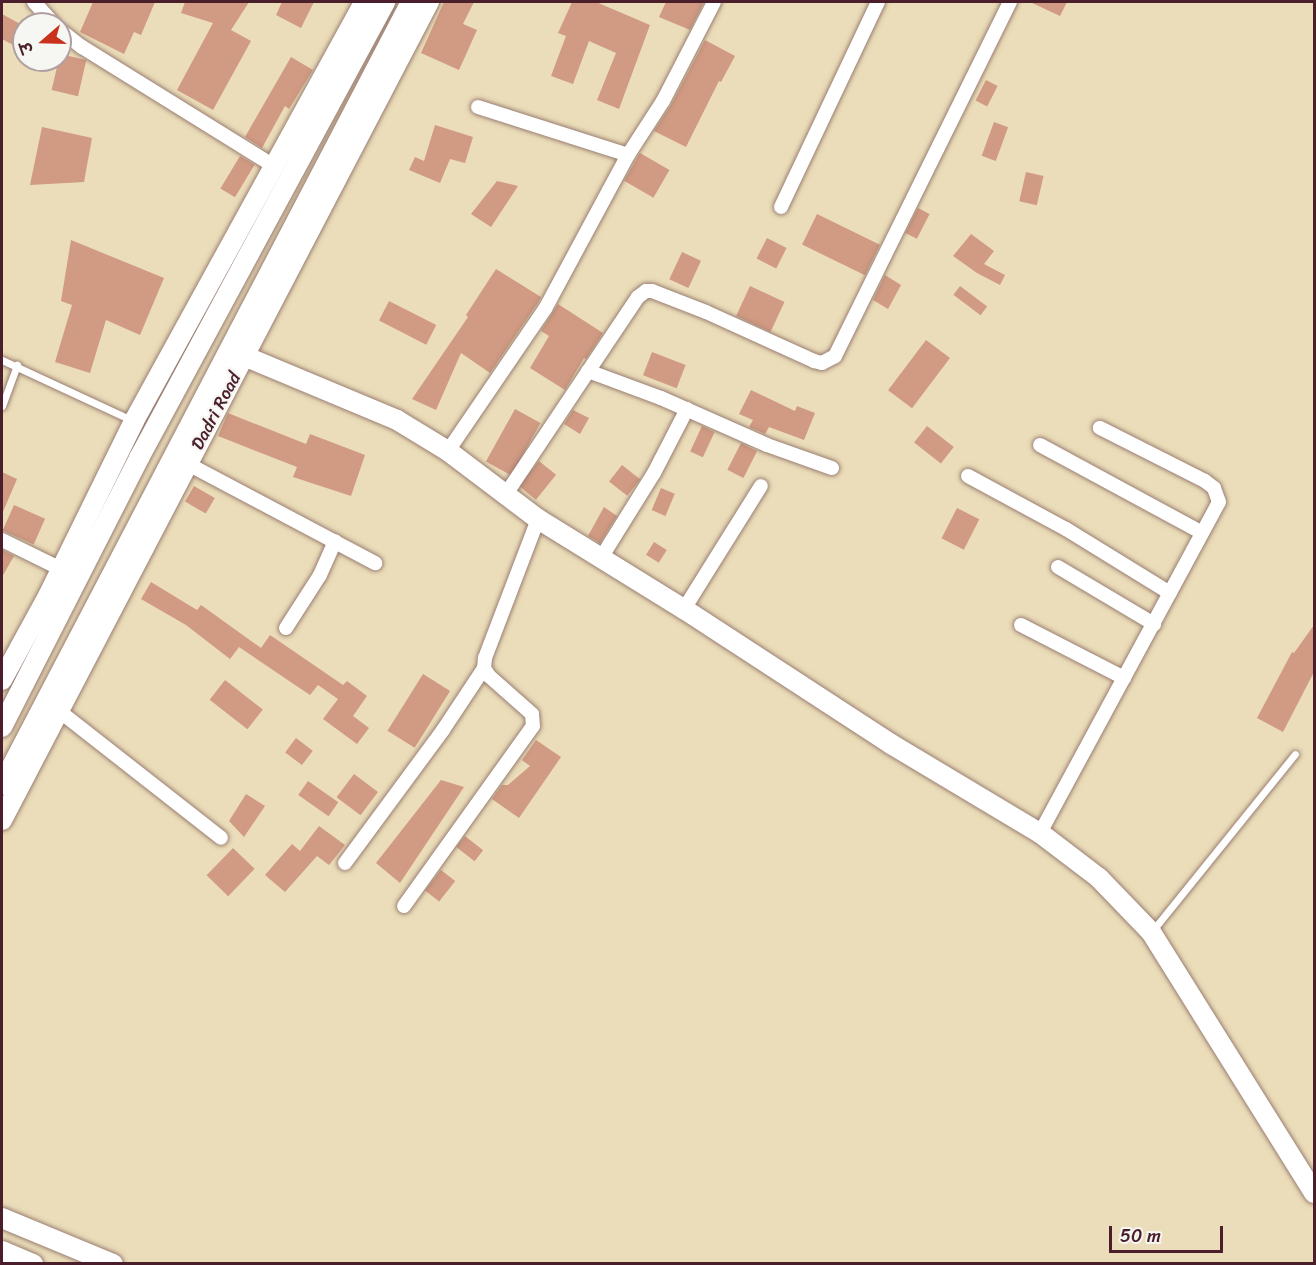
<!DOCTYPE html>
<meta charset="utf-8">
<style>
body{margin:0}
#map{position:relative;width:1316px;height:1265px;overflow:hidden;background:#ebddb9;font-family:Sriracha,"Playpen Sans Deva",sans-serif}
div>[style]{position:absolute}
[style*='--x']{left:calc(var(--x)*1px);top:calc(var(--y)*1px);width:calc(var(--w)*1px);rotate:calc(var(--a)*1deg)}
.building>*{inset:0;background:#d19a82;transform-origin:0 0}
.roads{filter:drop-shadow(0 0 2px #9a7e72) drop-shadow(0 0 2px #9a7e72)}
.lane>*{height:7px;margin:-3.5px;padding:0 3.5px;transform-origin:3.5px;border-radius:3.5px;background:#fff}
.street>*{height:14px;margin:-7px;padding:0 7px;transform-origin:7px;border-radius:7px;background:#fff}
.secondary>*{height:20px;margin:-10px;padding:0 10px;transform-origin:10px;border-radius:10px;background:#fff}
span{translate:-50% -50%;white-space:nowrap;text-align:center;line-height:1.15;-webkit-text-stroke:4.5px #f6f6f2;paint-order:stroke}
.street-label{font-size:18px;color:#4a1f2b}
.frame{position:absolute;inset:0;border:3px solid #4a1f2b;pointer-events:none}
.north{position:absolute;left:12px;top:12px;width:60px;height:60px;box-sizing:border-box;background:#f6f6f2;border:2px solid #b1a0a2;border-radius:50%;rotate:250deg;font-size:16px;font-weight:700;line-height:24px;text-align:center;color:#4a1f2b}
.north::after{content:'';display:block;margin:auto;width:21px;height:27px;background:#c8321e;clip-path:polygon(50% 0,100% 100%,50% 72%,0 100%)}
.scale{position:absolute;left:1109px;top:1226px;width:114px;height:27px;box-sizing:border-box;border:3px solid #4a1f2b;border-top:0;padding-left:8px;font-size:18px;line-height:21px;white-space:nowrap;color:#4a1f2b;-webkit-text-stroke:4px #f6f6f2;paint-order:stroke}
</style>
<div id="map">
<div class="building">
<i style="clip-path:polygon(93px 2px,155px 2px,141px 35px,134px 32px,124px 54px,80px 32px)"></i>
<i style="clip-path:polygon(185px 2px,249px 2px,231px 30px,251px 41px,213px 110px,177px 90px,213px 23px,181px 13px)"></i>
<i style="clip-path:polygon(282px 2px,314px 2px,301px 28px,276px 15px)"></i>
<i style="clip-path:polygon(444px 2px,474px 2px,463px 24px,477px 30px,459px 70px,421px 53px)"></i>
<i style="clip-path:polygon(572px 2px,596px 2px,650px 25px,619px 109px,597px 100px,616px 53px,589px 41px,573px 84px,551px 76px,566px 36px,558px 33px)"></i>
<i style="clip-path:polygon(666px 2px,704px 2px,690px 30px,659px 17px)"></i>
<i style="clip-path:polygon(1030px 2px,1067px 2px,1060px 16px)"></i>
<i style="clip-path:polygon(2px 14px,24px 26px,24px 33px,17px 47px,2px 39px)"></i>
<i style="clip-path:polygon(705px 40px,735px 56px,721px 82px,719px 81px,686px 147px,654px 131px,671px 105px)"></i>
<i style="left:60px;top:54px;width:27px;height:37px;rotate:13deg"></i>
<i style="clip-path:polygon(291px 57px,313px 70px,289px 109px,285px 106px,262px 148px,245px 137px)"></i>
<i style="left:986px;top:80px;width:13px;height:23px;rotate:27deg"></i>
<i style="left:994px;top:122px;width:15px;height:36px;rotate:20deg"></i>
<i style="clip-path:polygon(435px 125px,473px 137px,465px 163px,450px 159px,440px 183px,409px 170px,415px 157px,424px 161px)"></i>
<i style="clip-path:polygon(42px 127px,92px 138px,84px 182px,30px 185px)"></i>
<i style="left:640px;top:153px;width:34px;height:32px;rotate:30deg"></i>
<i style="left:240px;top:156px;width:17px;height:38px;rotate:31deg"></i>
<i style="left:1026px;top:172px;width:18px;height:30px;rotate:13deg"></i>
<i style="clip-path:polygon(497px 181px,518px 186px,491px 227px,471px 214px)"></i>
<i style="left:918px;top:208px;width:13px;height:28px;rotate:27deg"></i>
<i style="left:817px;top:214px;width:70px;height:34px;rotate:26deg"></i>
<i style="clip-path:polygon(971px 234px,994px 251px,984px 264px,1005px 275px,1000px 285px,977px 273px,953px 256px)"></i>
<i style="left:767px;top:238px;width:22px;height:23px;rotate:27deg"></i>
<i style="clip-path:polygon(71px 240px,164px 278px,140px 335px,106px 320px,90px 373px,55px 362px,72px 305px,61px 301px)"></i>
<i style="left:682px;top:252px;width:21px;height:30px;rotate:25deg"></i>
<i style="clip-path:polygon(496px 269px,541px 297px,537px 304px,490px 373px,461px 353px,436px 410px,412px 399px,468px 317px,466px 315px)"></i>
<i style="clip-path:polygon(885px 275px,901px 285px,888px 309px,873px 300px)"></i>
<i style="left:750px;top:286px;width:38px;height:33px;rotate:25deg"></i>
<i style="left:960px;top:286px;width:34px;height:11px;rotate:37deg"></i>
<i style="left:389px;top:301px;width:53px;height:22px;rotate:27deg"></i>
<i style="clip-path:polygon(558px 304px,603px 333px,586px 359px,584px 358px,565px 390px,530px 368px,549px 336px,541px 331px)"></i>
<i style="left:926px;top:340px;width:30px;height:63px;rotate:37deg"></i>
<i style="left:652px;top:352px;width:36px;height:25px;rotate:21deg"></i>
<i style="clip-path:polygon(751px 390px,795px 411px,797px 406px,815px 413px,804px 440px,769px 427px,765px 434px,749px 427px,753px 420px,739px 414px)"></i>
<i style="left:515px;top:409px;width:29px;height:60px;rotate:29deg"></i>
<i style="clip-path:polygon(573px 410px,589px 418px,580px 434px,564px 424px)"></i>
<i style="clip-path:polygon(228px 413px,306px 444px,310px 434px,365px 455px,351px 496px,293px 477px,297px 467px,218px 436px)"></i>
<i style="left:702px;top:426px;width:14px;height:28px;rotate:25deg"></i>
<i style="left:927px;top:426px;width:34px;height:21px;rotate:38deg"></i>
<i style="left:741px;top:443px;width:18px;height:30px;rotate:27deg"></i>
<i style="left:539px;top:461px;width:22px;height:32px;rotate:39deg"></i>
<i style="left:622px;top:465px;width:23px;height:21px;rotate:38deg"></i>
<i style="clip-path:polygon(2px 472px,17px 479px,2px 514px)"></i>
<i style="left:194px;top:486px;width:24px;height:18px;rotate:30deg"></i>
<i style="left:661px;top:488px;width:15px;height:24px;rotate:23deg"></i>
<i style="left:14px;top:505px;width:34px;height:28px;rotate:24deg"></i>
<i style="clip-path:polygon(604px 507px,617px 516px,600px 543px,588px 536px)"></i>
<i style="left:957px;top:508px;width:25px;height:34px;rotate:27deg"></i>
<i style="left:654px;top:542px;width:15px;height:15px;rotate:32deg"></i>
<i style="clip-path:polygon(2px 550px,14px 556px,2px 577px)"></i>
<i style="clip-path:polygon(151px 582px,197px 610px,201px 605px,261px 648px,270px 635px,343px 685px,347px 681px,367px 696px,353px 716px,369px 728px,357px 744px,323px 719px,338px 699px,318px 685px,310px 695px,239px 647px,230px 659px,186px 625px,141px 599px)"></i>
<i style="clip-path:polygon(1314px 625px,1314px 672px,1283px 732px,1257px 718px,1292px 652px,1294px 653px)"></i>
<i style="left:423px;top:674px;width:32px;height:67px;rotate:32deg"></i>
<i style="left:225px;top:680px;width:48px;height:25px;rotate:38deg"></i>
<i style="left:296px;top:738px;width:21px;height:18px;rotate:37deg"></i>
<i style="clip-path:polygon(536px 740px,561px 757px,519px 818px,492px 799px,502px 785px,508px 785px,530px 766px,522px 760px)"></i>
<i style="left:354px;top:774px;width:30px;height:29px;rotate:37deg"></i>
<i style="clip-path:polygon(441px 780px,464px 787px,400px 883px,376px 863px)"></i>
<i style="left:308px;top:781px;width:37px;height:17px;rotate:35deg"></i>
<i style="clip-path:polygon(246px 794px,265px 806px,244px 837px,229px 821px)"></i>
<i style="clip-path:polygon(319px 826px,345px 845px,329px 865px,317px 856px,285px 892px,265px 875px,292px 844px,300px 851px)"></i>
<i style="left:465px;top:836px;width:23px;height:14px;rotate:38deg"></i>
<i style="left:233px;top:848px;width:30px;height:38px;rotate:44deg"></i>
<i style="left:441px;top:870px;width:18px;height:26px;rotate:38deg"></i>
</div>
<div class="roads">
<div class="lane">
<i style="--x:2;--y:360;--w:142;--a:24.9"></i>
<i style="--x:2;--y:406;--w:44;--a:-69.9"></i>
<i style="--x:1153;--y:930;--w:226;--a:-51.1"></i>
</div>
<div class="street">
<i style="--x:34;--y:2;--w:30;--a:48"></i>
<i style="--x:60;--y:30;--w:28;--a:38"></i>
<i style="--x:82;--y:47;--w:224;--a:31.8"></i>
<i style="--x:478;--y:107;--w:157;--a:17.7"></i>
<i style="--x:781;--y:207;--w:227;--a:-64.7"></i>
<i style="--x:588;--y:371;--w:78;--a:20.3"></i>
<i style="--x:661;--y:398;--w:116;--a:23.9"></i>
<i style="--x:767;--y:445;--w:69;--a:19.5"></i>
<i style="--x:1040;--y:445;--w:183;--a:28.4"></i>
<i style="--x:448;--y:451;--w:172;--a:-55.7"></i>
<i style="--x:545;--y:309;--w:175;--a:-61.7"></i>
<i style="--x:628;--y:155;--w:64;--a:-57.1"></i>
<i style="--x:663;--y:101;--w:111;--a:-62.7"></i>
<i style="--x:188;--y:464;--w:212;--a:27.9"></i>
<i style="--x:968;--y:476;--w:111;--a:28.4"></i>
<i style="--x:1066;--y:529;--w:122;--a:31.6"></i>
<i style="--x:506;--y:494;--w:237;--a:-56.2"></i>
<i style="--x:638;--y:297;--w:10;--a:-37"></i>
<i style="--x:646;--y:291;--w:6;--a:0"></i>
<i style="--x:652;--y:291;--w:58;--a:21.3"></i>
<i style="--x:706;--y:312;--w:119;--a:24.4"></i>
<i style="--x:814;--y:361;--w:8;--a:14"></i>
<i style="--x:822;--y:363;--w:15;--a:-28"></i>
<i style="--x:835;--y:356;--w:395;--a:-63.7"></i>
<i style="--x:2;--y:540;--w:66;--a:26.2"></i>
<i style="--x:601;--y:558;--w:100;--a:-58.1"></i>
<i style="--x:654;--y:473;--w:72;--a:-62.7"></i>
<i style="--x:1058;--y:567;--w:112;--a:30.7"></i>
<i style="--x:684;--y:609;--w:145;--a:-58"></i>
<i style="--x:1021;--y:625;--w:116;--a:27.2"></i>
<i style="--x:286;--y:628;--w:63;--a:-57.3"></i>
<i style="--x:320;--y:575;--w:37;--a:-66"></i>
<i style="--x:58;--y:710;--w:207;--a:38.1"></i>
<i style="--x:1040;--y:833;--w:376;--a:-61.6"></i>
<i style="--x:1219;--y:502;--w:15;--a:-110"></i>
<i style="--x:1214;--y:488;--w:11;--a:-142"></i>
<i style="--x:1205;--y:481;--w:118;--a:-153.2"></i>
<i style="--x:345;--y:863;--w:165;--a:-53.6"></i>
<i style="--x:443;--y:730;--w:74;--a:-56.5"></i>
<i style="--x:404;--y:906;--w:221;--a:-54.4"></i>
<i style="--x:533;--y:726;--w:12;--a:-95"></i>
<i style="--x:532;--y:714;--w:57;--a:-138.5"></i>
<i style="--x:489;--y:676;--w:9;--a:-122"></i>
<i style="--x:484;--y:668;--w:10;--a:-84"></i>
<i style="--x:485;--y:658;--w:149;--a:-69.1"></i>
</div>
<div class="secondary">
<i style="--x:244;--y:356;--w:166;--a:22.7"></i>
<i style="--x:397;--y:420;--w:60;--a:31.3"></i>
<i style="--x:448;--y:451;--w:113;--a:37.1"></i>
<i style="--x:538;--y:519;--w:172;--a:31.7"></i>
<i style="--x:684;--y:609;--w:247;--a:33.1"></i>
<i style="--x:891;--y:744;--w:174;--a:30.9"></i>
<i style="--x:1040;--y:833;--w:74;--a:37.3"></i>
<i style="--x:1099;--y:878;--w:75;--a:46.1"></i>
<i style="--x:1151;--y:932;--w:308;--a:58"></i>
<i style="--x:2;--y:680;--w:96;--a:-61.3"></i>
<i style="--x:48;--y:596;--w:195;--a:-63.8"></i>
<i style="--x:134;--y:421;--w:478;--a:-61.2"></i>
<i style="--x:2;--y:727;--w:302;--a:-63"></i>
<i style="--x:139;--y:458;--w:518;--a:-61.65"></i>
<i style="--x:2;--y:785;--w:883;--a:-62.42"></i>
<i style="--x:2;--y:820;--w:923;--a:-62.44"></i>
<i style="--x:2;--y:1218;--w:120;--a:22.5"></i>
<i style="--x:2;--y:1251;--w:34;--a:23"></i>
</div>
</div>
<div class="street-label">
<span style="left:216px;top:411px;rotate:-62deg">Dadri Road</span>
</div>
<div class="frame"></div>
<div class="north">उ</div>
<div class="scale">50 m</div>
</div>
